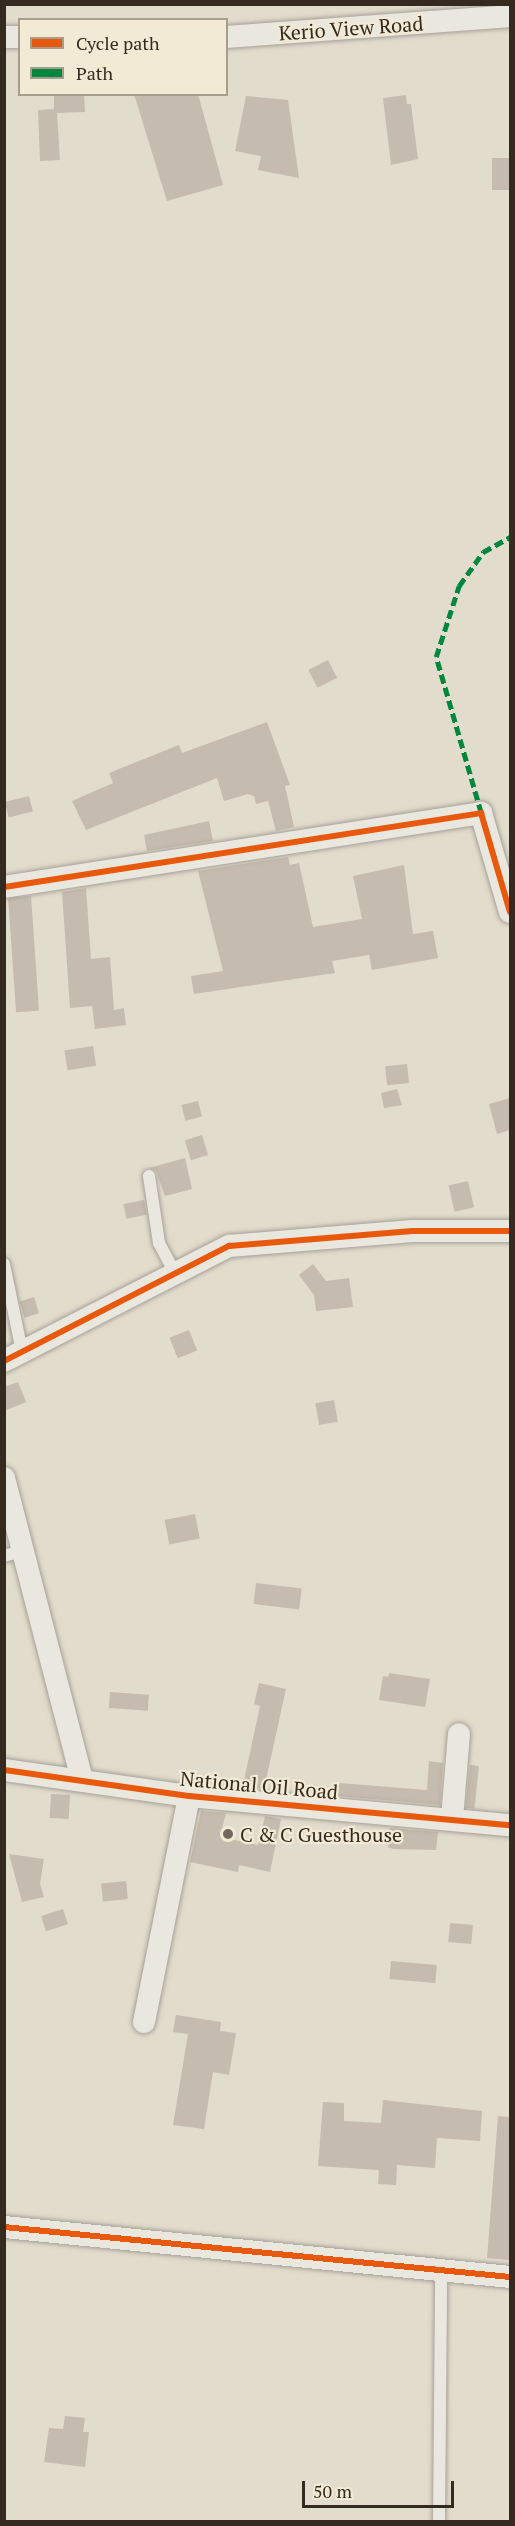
<!DOCTYPE html>
<style>
body{margin:0}
#map{position:relative;width:515px;height:2526px;overflow:hidden;background:#e2dccd;font-family:"PT Serif",serif}
div>[style]{position:absolute}
[style*='--x']{left:calc(var(--x)*1px);top:calc(var(--y)*1px);width:calc(var(--w)*1px);rotate:calc(var(--a)*1deg)}
.building>*{inset:0;background:#c5bbae;transform-origin:0 0}
.roads{filter:drop-shadow(0 0 2px #a7a197) drop-shadow(0 0 2px #a7a197)}
.service>*{height:12px;margin:-6px;padding:0 6px;transform-origin:6px;border-radius:6px;background:#eae7df}
.minor>*{height:22px;margin:-11px;padding:0 11px;transform-origin:11px;border-radius:11px;background:#eae7df}
.quiet>*{height:4.5px;margin-top:-2.25px;transform-origin:0;background:repeating-linear-gradient(90deg,#00873e 0 9px,transparent 0 13.5px)}
.cycleway>*{height:6px;margin:-3px;padding:0 3px;transform-origin:3px;border-radius:3px;background:#e8590c}
.dots>*{width:16px;height:16px;translate:-50% -50%;box-sizing:border-box;border:3px solid #f2ead4;border-radius:50%}
span{translate:-50% -50%;white-space:nowrap;text-align:center;line-height:1.15;-webkit-text-stroke:4.5px #f2ead4;paint-order:stroke}
.street-label{font-size:20px;color:#352a1f}
.poi-label{font-size:20px;color:#352a1f}
.left{translate:0 -50%;text-align:left}
.frame{position:absolute;inset:0;border:6px solid #352a1f;pointer-events:none}
.legend{position:absolute;left:18px;top:18px;width:210px;height:78px;box-sizing:border-box;background:#f2ead4;border:2px solid #a69d8c;margin:0;padding:8px 10px;list-style:none;font-size:18px;color:#352a1f}
.legend li{display:flex;align-items:center;gap:12px;height:30px}
.legend b{width:30px;border:2px solid #a69d8c}
.scale{position:absolute;left:302px;top:2481px;width:152px;height:27px;box-sizing:border-box;border:3px solid #352a1f;border-top:0;padding-left:8px;font-size:18px;line-height:21px;white-space:nowrap;color:#352a1f;-webkit-text-stroke:4px #f2ead4;paint-order:stroke}
</style>
<div id="map">
<div class="building">
<i style="clip-path:polygon(54px 94px,84px 96px,85px 112px,57px 113px,60px 160px,40px 161px,38px 110px,54px 109px)"></i>
<i style="clip-path:polygon(134px 94px,198px 94px,223px 185px,167px 201px)"></i>
<i style="clip-path:polygon(406px 95px,407px 104px,411px 104px,418px 159px,391px 165px,383px 98px)"></i>
<i style="clip-path:polygon(246px 96px,288px 100px,299px 178px,258px 170px,261px 156px,235px 151px)"></i>
<i style="left:510px;top:158px;width:32px;height:18px;rotate:90deg"></i>
<i style="left:328px;top:660px;width:20px;height:22px;rotate:63deg"></i>
<i style="clip-path:polygon(267px 722px,290px 785px,285px 786px,294px 827px,276px 831px,268px 801px,256px 804px,254px 796px,248px 794px,224px 801px,217px 778px,86px 830px,72px 801px,113px 783px,109px 773px,179px 745px,182px 753px)"></i>
<i style="left:29px;top:796px;width:16px;height:25px;rotate:76deg"></i>
<i style="clip-path:polygon(209px 821px,213px 841px,147px 851px,144px 835px)"></i>
<i style="clip-path:polygon(288px 857px,290px 865px,299px 863px,313px 927px,362px 919px,353px 876px,404px 865px,413px 934px,433px 931px,438px 958px,372px 970px,369px 955px,332px 961px,335px 973px,194px 994px,191px 976px,223px 971px,198px 871px)"></i>
<i style="clip-path:polygon(86px 888px,91px 959px,110px 957px,114px 1010px,124px 1008px,126px 1025px,95px 1029px,92px 1006px,70px 1008px,62px 892px)"></i>
<i style="left:31px;top:896px;width:115px;height:23px;rotate:86deg"></i>
<i style="left:93px;top:1046px;width:20px;height:29px;rotate:81deg"></i>
<i style="left:407px;top:1064px;width:19px;height:22px;rotate:84deg"></i>
<i style="clip-path:polygon(397px 1089px,402px 1105px,384px 1108px,381px 1093px)"></i>
<i style="clip-path:polygon(510px 1098px,510px 1130px,497px 1134px,489px 1104px)"></i>
<i style="left:198px;top:1101px;width:16px;height:17px;rotate:76deg"></i>
<i style="left:202px;top:1135px;width:21px;height:18px;rotate:73deg"></i>
<i style="clip-path:polygon(185px 1158px,192px 1189px,165px 1196px,156px 1171px,149px 1168px)"></i>
<i style="left:468px;top:1181px;width:27px;height:20px;rotate:77deg"></i>
<i style="left:144px;top:1200px;width:15px;height:21px;rotate:79deg"></i>
<i style="clip-path:polygon(313px 1264px,326px 1281px,349px 1278px,353px 1307px,316px 1311px,314px 1295px,299px 1275px)"></i>
<i style="left:34px;top:1297px;width:17px;height:15px;rotate:73deg"></i>
<i style="left:189px;top:1330px;width:22px;height:21px;rotate:68deg"></i>
<i style="clip-path:polygon(18px 1382px,26px 1402px,4px 1411px,4px 1387px)"></i>
<i style="left:334px;top:1400px;width:22px;height:19px;rotate:80deg"></i>
<i style="left:195px;top:1514px;width:25px;height:31px;rotate:79deg"></i>
<i style="left:256px;top:1583px;width:46px;height:21px;rotate:7deg"></i>
<i style="clip-path:polygon(389px 1673px,430px 1679px,425px 1707px,379px 1700px,383px 1676px,388px 1677px)"></i>
<i style="clip-path:polygon(259px 1683px,286px 1689px,264px 1789px,243px 1785px,260px 1706px,254px 1704px)"></i>
<i style="left:110px;top:1692px;width:39px;height:16px;rotate:4deg"></i>
<i style="clip-path:polygon(429px 1761px,443px 1763px,440px 1805px,338px 1796px,339px 1783px,427px 1790px)"></i>
<i style="left:470px;top:1765px;width:9px;height:43px;rotate:6deg"></i>
<i style="left:51px;top:1794px;width:19px;height:24px;rotate:3deg"></i>
<i style="clip-path:polygon(201px 1811px,226px 1813px,220px 1837px,258px 1845px,265px 1816px,281px 1819px,270px 1872px,239px 1865px,238px 1872px,190px 1862px)"></i>
<i style="clip-path:polygon(390px 1828px,438px 1832px,436px 1850px,393px 1849px,388px 1847px)"></i>
<i style="clip-path:polygon(9px 1854px,44px 1859px,40px 1884px,44px 1897px,22px 1902px)"></i>
<i style="left:126px;top:1881px;width:18px;height:25px;rotate:84deg"></i>
<i style="left:63px;top:1909px;width:16px;height:23px;rotate:72deg"></i>
<i style="left:450px;top:1923px;width:23px;height:19px;rotate:5deg"></i>
<i style="left:391px;top:1961px;width:46px;height:18px;rotate:5deg"></i>
<i style="clip-path:polygon(176px 2015px,221px 2022px,220px 2031px,236px 2033px,229px 2075px,213px 2072px,204px 2129px,173px 2125px,188px 2034px,173px 2032px)"></i>
<i style="clip-path:polygon(383px 2100px,482px 2111px,480px 2141px,437px 2138px,435px 2168px,397px 2165px,396px 2185px,378px 2184px,379px 2170px,318px 2166px,323px 2102px,344px 2103px,344px 2121px,381px 2123px)"></i>
<i style="clip-path:polygon(498px 2116px,510px 2117px,510px 2260px,487px 2258px)"></i>
<i style="clip-path:polygon(65px 2416px,85px 2418px,83px 2432px,89px 2432px,85px 2467px,44px 2462px,49px 2428px,63px 2429px)"></i>
</div>
<div class="roads">
<div class="service">
<i style="--x:149;--y:1176;--w:68;--a:81.5"></i>
<i style="--x:159;--y:1243;--w:34;--a:62"></i>
<i style="--x:4;--y:1264;--w:90;--a:78.4"></i>
<i style="--x:4;--y:1556;--w:20;--a:-15"></i>
<i style="--x:439;--y:2522;--w:250;--a:-89.5"></i>
</div>
<div class="minor">
<i style="--x:4;--y:37;--w:16;--a:0"></i>
<i style="--x:226;--y:37;--w:285;--a:-4.2"></i>
<i style="--x:4;--y:887;--w:483;--a:-8.8"></i>
<i style="--x:481;--y:813;--w:103;--a:73.7"></i>
<i style="--x:4;--y:1361;--w:253;--a:-27.1"></i>
<i style="--x:229;--y:1246;--w:184;--a:-4.7"></i>
<i style="--x:412;--y:1231;--w:98;--a:0"></i>
<i style="--x:4;--y:1478;--w:312;--a:75.5"></i>
<i style="--x:4;--y:1770;--w:187;--a:8"></i>
<i style="--x:189;--y:1796;--w:322;--a:5.2"></i>
<i style="--x:452;--y:1819;--w:85;--a:-85.3"></i>
<i style="--x:144;--y:2022;--w:230;--a:-78.7"></i>
<i style="--x:4;--y:2227;--w:508;--a:5.64"></i>
</div>
</div>
<div class="quiet">
<i style="--x:481;--y:813;--w:162;--a:-106.1"></i>
<i style="--x:436;--y:657;--w:75;--a:-72.1"></i>
<i style="--x:459;--y:586;--w:42;--a:-54.8"></i>
<i style="--x:483;--y:552;--w:31;--a:-29"></i>
</div>
<div class="cycleway">
<i style="--x:4;--y:887;--w:483;--a:-8.8"></i>
<i style="--x:481;--y:813;--w:103;--a:73.7"></i>
<i style="--x:4;--y:1361;--w:253;--a:-27.1"></i>
<i style="--x:229;--y:1246;--w:184;--a:-4.7"></i>
<i style="--x:412;--y:1231;--w:98;--a:0"></i>
<i style="--x:4;--y:1770;--w:187;--a:8"></i>
<i style="--x:189;--y:1796;--w:322;--a:5.2"></i>
<i style="--x:4;--y:2227;--w:508;--a:5.64"></i>
</div>
<div class="dots">
<i style="left:228px;top:1834px;background:#72685c"></i>
</div>
<div class="street-label">
<span style="left:351px;top:28px;rotate:-4deg">Kerio View Road</span>
<span style="left:259px;top:1785px;rotate:5deg">National Oil Road</span>
</div>
<div class="poi-label">
<span class="left" style="left:240px;top:1834px">C &amp; C Guesthouse</span>
</div>
<div class="frame"></div>
<ul class="legend">
<li><b style="height:8px;background:#e8590c"></b>Cycle path</li>
<li><b style="height:8px;background:#00873e"></b>Path</li>
</ul>
<div class="scale">50 m</div>
</div>
